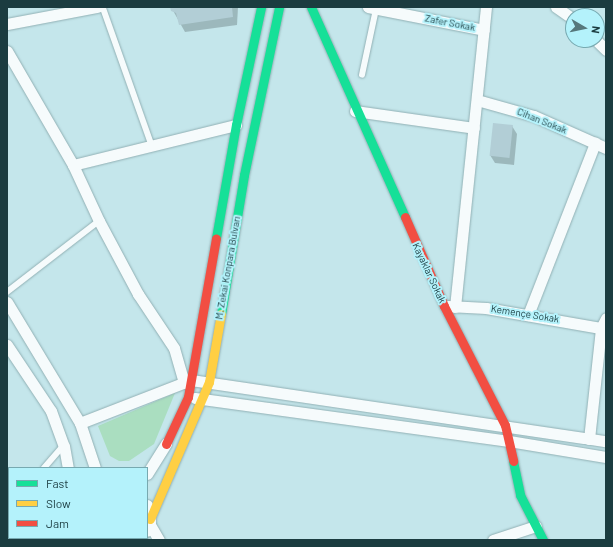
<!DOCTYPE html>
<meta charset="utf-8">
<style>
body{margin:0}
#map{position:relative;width:613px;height:547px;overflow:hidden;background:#c4e6eb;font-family:Barlow,sans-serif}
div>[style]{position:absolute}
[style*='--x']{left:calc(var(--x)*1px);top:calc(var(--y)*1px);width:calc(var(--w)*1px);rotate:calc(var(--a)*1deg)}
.green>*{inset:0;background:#aadec0}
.shadow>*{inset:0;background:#0003}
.building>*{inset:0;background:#b2ced6;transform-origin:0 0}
.roads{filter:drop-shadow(0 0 1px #91b0b4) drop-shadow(0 0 1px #91b0b4)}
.lane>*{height:5.5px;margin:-2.75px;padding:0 2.75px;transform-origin:2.75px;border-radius:2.75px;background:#f6fbfc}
.street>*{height:11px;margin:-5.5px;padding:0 5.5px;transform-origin:5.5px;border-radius:5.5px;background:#f6fbfc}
.fast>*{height:9px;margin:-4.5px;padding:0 4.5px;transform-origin:4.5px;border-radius:4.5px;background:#16e098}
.slow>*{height:9px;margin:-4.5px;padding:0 4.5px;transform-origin:4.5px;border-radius:4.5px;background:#ffcf43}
.jam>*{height:9px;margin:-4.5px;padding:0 4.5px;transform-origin:4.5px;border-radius:4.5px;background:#f24e42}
span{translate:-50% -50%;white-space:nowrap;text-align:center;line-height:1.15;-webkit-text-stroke:4px #b4f2fb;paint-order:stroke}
.street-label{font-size:10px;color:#1b3c40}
.frame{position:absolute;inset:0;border:8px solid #1b3c40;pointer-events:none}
.legend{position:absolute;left:8px;top:467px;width:140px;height:72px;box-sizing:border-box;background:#b4f2fb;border:1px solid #77a9b0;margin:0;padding:5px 7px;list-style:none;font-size:12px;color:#1b3c40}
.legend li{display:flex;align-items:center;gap:8px;height:20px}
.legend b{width:20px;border:1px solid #77a9b0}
.north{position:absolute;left:565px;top:8px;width:40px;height:40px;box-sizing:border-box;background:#b4f2fb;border:1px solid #77a9b0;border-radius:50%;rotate:99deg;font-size:11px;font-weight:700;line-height:16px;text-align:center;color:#1b3c40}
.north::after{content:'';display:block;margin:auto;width:14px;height:18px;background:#56787c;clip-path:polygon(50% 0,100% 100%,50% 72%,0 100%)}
</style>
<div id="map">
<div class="green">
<i style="clip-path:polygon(175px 393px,154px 444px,129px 461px,119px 461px,110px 456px,98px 426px)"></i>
</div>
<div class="shadow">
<i style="clip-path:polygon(171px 7px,238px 7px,237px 25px,185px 32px)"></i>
<i style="clip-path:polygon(512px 126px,517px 134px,514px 165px,495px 163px,490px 155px)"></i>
</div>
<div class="building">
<i style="clip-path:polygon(170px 7px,232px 7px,233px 17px,179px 25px,176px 13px,171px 11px)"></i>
<i style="left:493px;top:123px;width:20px;height:33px;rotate:6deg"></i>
</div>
<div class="roads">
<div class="lane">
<i style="--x:103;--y:7;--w:146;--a:70.5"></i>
<i style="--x:362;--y:75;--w:67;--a:-78"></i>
<i style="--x:7;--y:292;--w:116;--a:-37.7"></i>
<i style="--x:44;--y:468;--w:29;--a:-49"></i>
<i style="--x:14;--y:538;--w:2;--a:63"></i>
</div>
<div class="street">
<i style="--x:368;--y:7;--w:118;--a:11.2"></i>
<i style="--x:556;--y:7;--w:21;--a:35"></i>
<i style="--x:7;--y:24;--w:92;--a:-10.7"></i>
<i style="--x:596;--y:40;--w:14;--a:45"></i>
<i style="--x:7;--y:51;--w:132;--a:59.9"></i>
<i style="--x:73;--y:165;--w:62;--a:65.1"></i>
<i style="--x:99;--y:221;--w:83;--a:61.9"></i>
<i style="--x:138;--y:294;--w:65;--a:56.3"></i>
<i style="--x:174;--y:348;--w:36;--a:74"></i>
<i style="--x:477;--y:100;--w:59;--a:15.7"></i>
<i style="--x:534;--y:116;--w:79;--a:24"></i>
<i style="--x:355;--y:111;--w:120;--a:8.1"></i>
<i style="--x:73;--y:165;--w:168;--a:-13.8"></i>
<i style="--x:7;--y:302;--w:141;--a:58.9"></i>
<i style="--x:80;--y:423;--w:47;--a:71.6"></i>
<i style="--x:448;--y:306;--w:38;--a:3"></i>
<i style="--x:486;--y:308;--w:122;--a:9.9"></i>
<i style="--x:455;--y:307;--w:302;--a:-84.1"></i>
<i style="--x:528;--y:315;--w:185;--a:-68.7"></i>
<i style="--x:7;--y:345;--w:79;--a:56.3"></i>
<i style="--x:51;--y:411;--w:37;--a:70"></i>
<i style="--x:64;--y:446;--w:22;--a:80"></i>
<i style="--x:195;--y:398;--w:317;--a:7.8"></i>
<i style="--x:509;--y:441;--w:98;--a:9.4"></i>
<i style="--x:80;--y:423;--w:119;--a:-21.2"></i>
<i style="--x:191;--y:380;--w:419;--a:8.4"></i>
<i style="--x:589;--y:439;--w:112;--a:-83.8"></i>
<i style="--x:601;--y:328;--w:11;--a:-63"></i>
<i style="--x:147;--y:474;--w:36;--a:-58"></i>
<i style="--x:147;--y:505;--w:17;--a:80"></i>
<i style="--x:150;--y:522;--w:9;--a:108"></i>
<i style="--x:149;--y:523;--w:20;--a:60"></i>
<i style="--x:106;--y:538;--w:5;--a:22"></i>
<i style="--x:51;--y:540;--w:2;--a:-90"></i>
<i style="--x:79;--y:540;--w:2;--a:-63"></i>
<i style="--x:140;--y:540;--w:3;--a:-45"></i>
<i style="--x:493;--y:540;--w:45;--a:-18"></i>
</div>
<div class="fast">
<i style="--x:311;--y:7;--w:230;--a:65.9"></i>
<i style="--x:216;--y:238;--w:115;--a:-80"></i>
<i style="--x:236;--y:125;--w:121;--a:-78"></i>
<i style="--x:221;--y:314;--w:141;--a:-80.6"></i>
<i style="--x:244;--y:175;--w:172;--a:-78.2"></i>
<i style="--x:513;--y:461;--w:35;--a:78"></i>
<i style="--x:520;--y:495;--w:51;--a:62.9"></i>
</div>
<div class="slow">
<i style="--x:150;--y:519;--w:149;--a:-66.7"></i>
<i style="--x:209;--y:382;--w:69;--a:-80"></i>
</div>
<div class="jam">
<i style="--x:405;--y:217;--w:97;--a:66.3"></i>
<i style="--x:444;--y:306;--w:134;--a:62.9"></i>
<i style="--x:505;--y:425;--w:37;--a:77"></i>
<i style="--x:166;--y:444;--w:52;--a:-64.9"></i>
<i style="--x:188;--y:397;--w:161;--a:-80"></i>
</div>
</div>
<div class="street-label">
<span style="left:450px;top:23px;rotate:11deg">Zafer Sokak</span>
<span style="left:542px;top:121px;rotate:22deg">Cihan Sokak</span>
<span style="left:228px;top:268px;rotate:-80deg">M. Zekai Konpara Bulvarı</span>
<span style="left:429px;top:273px;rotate:65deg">Kayaklar Sokak</span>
<span style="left:525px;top:314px;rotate:9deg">Kemençe Sokak</span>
</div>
<div class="frame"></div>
<ul class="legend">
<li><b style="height:5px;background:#16e098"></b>Fast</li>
<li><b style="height:5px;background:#ffcf43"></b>Slow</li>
<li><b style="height:5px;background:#f24e42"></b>Jam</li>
</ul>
<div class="north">N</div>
</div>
